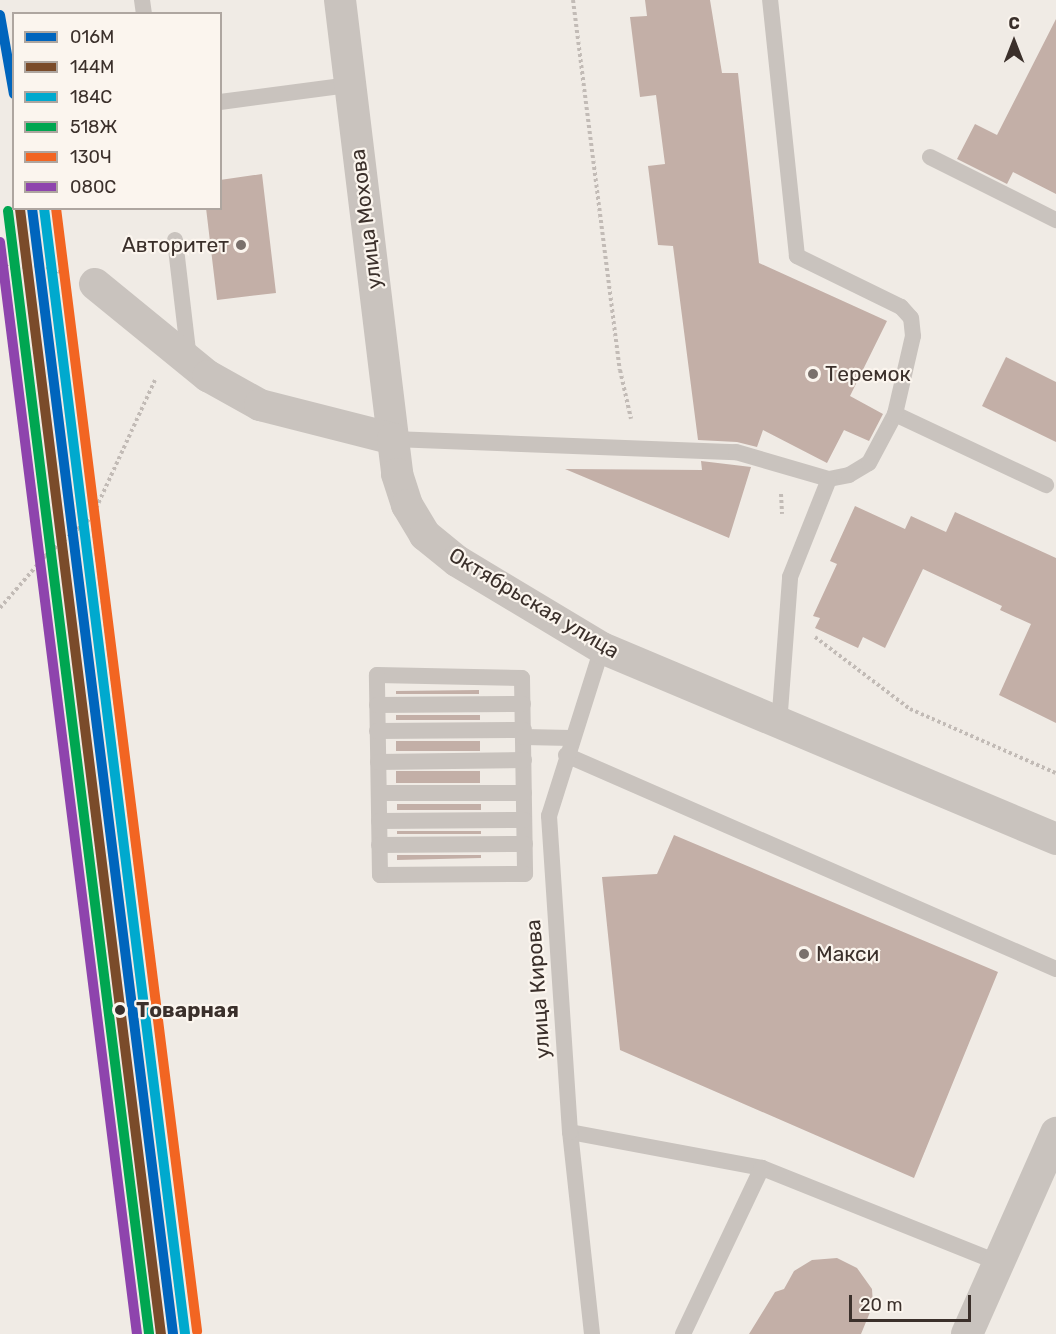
<!DOCTYPE html>
<meta charset="utf-8">
<style>
body{margin:0}
#map{position:relative;width:1056px;height:1334px;overflow:hidden;background:#f0ebe5;font-family:Rubik,sans-serif}
div>[style]{position:absolute}
[style*='--x']{left:calc(var(--x)*1px);top:calc(var(--y)*1px);width:calc(var(--w)*1px);rotate:calc(var(--a)*1deg)}
.building>*{inset:0;background:#c3afa7;transform-origin:0 0}
.path>*{height:4px;margin-top:-2px;transform-origin:0;background:repeating-linear-gradient(90deg,#c2bbb6 0 3px,transparent 0 6px)}
.lane>*{height:16px;margin:-8px;padding:0 8px;transform-origin:8px;border-radius:8px;background:#c9c3be}
.street>*{height:32px;margin:-16px;padding:0 16px;transform-origin:16px;border-radius:16px;background:#c9c3be}
.rail-1>*{height:10px;margin:-5px;padding:0 5px;transform-origin:5px;border-radius:5px;background:#0065bd}
.rail-2>*{height:10px;margin:-5px;padding:0 5px;transform-origin:5px;border-radius:5px;background:#7a4b2a}
.rail-3>*{height:10px;margin:-5px;padding:0 5px;transform-origin:5px;border-radius:5px;background:#00a9ce}
.rail-4>*{height:10px;margin:-5px;padding:0 5px;transform-origin:5px;border-radius:5px;background:#00a651}
.rail-5>*{height:10px;margin:-5px;padding:0 5px;transform-origin:5px;border-radius:5px;background:#f26522}
.rail-6>*{height:10px;margin:-5px;padding:0 5px;transform-origin:5px;border-radius:5px;background:#8e44ad}
.dots>*{width:16px;height:16px;translate:-50% -50%;box-sizing:border-box;border:3px solid #fbf5ee;border-radius:50%}
span{translate:-50% -50%;white-space:nowrap;text-align:center;line-height:1.15;-webkit-text-stroke:4.5px #fbf5ee;paint-order:stroke}
.street-label{font-size:21px;color:#3b302b}
.poi-label{font-size:21px;color:#3b302b}
.right{translate:-100% -50%;text-align:right}
.left{translate:0 -50%;text-align:left}
.stop-label{font-size:21px;color:#3b302b;font-weight:700}
.legend{position:absolute;left:12px;top:12px;width:210px;height:198px;box-sizing:border-box;background:#fbf5ee;border:2px solid #aea6a0;margin:0;padding:8px 10px;list-style:none;font-size:18px;color:#3b302b}
.legend li{display:flex;align-items:center;gap:12px;height:30px}
.legend b{width:30px;border:2px solid #aea6a0}
.north{position:absolute;left:984px;top:12px;width:60px;height:60px;-webkit-text-stroke:4px #fbf5ee;paint-order:stroke;rotate:0deg;font-size:16px;font-weight:700;line-height:24px;text-align:center;color:#3b302b}
.north::after{content:'';display:block;margin:auto;width:21px;height:27px;background:#3b302b;clip-path:polygon(50% 0,100% 100%,50% 72%,0 100%)}
.scale{position:absolute;left:849px;top:1295px;width:122px;height:27px;box-sizing:border-box;border:3px solid #3b302b;border-top:0;padding-left:8px;font-size:18px;line-height:21px;white-space:nowrap;color:#3b302b;-webkit-text-stroke:4px #fbf5ee;paint-order:stroke}
</style>
<div id="map">
<div class="building">
<i style="clip-path:polygon(645px 0,710px 0,722px 73px,738px 73px,759px 263px,887px 321px,850px 396px,883px 414px,869px 441px,844px 430px,827px 463px,763px 430px,757px 447px,737px 442px,698px 440px,673px 246px,658px 245px,648px 166px,665px 164px,656px 95px,640px 97px,630px 17px,647px 16px)"></i>
<i style="clip-path:polygon(1056px 19px,1056px 194px,1013px 172px,1007px 184px,957px 159px,975px 124px,997px 135px)"></i>
<i style="clip-path:polygon(262px 174px,276px 293px,217px 300px,206px 208px,220px 208px,220px 180px)"></i>
<i style="clip-path:polygon(1006px 357px,1056px 382px,1056px 442px,982px 406px)"></i>
<i style="clip-path:polygon(701px 461px,751px 467px,729px 538px,565px 469px,702px 470px)"></i>
<i style="clip-path:polygon(855px 506px,905px 529px,911px 516px,946px 532px,955px 512px,1056px 558px,1056px 723px,999px 695px,1031px 624px,1000px 610px,1002px 606px,923px 569px,885px 648px,863px 637px,858px 648px,815px 628px,820px 618px,813px 616px,837px 564px,830px 561px)"></i>
<i style="clip-path:polygon(479px 690px,479px 694px,396px 694px,396px 691px)"></i>
<i style="left:396px;top:715px;width:84px;height:5px"></i>
<i style="left:396px;top:741px;width:84px;height:10px"></i>
<i style="left:480px;top:771px;width:12px;height:84px;rotate:90deg"></i>
<i style="left:397px;top:804px;width:84px;height:6px"></i>
<i style="left:397px;top:831px;width:84px;height:3px"></i>
<i style="clip-path:polygon(674px 835px,998px 972px,914px 1178px,620px 1050px,602px 877px,657px 874px)"></i>
<i style="clip-path:polygon(397px 855px,481px 855px,481px 858px,397px 860px)"></i>
<i style="clip-path:polygon(837px 1258px,857px 1268px,872px 1289px,873px 1305px,861px 1334px,749px 1334px,775px 1292px,784px 1289px,794px 1271px,812px 1260px)"></i>
</div>
<div class="path">
<i style="--x:573;--y:0;--w:373;--a:82.8"></i>
<i style="--x:620;--y:370;--w:50;--a:77.3"></i>
<i style="--x:0;--y:263;--w:11;--a:27"></i>
<i style="--x:10;--y:268;--w:31;--a:-6"></i>
<i style="--x:41;--y:265;--w:20;--a:20"></i>
<i style="--x:155;--y:380;--w:151;--a:114.7"></i>
<i style="--x:92;--y:517;--w:823;--a:82.81"></i>
<i style="--x:781;--y:494;--w:20;--a:87"></i>
<i style="--x:0;--y:608;--w:69;--a:-49.1"></i>
<i style="--x:45;--y:556;--w:60;--a:-39.6"></i>
<i style="--x:815;--y:637;--w:119;--a:37.2"></i>
<i style="--x:910;--y:709;--w:159;--a:23.7"></i>
</div>
<div class="lane">
<i style="--x:142;--y:0;--w:14;--a:82"></i>
<i style="--x:220;--y:102;--w:131;--a:-7.5"></i>
<i style="--x:930;--y:157;--w:141;--a:26.6"></i>
<i style="--x:175;--y:240;--w:120;--a:83.3"></i>
<i style="--x:895;--y:414;--w:167;--a:25.2"></i>
<i style="--x:393;--y:439;--w:343;--a:2.2"></i>
<i style="--x:736;--y:452;--w:97;--a:16.2"></i>
<i style="--x:829;--y:479;--w:20;--a:-11"></i>
<i style="--x:849;--y:475;--w:23;--a:-31"></i>
<i style="--x:869;--y:463;--w:55;--a:-62"></i>
<i style="--x:895;--y:414;--w:80;--a:-77"></i>
<i style="--x:913;--y:336;--w:18;--a:-96"></i>
<i style="--x:911;--y:318;--w:15;--a:-132"></i>
<i style="--x:901;--y:307;--w:116;--a:-153.9"></i>
<i style="--x:797;--y:256;--w:257;--a:-96"></i>
<i style="--x:377;--y:675;--w:145;--a:1.2"></i>
<i style="--x:522;--y:678;--w:196;--a:89.1"></i>
<i style="--x:525;--y:874;--w:145;--a:179.6"></i>
<i style="--x:380;--y:875;--w:200;--a:-90.9"></i>
<i style="--x:377;--y:705;--w:146;--a:-0.4"></i>
<i style="--x:779;--y:725;--w:148;--a:-85.7"></i>
<i style="--x:790;--y:577;--w:105;--a:-68.3"></i>
<i style="--x:377;--y:731;--w:147;--a:-0.4"></i>
<i style="--x:524;--y:737;--w:47;--a:1.2"></i>
<i style="--x:566;--y:755;--w:535;--a:23.59"></i>
<i style="--x:378;--y:762;--w:146;--a:-0.8"></i>
<i style="--x:379;--y:793;--w:145;--a:0"></i>
<i style="--x:379;--y:821;--w:145;--a:-0.4"></i>
<i style="--x:379;--y:845;--w:146;--a:-0.4"></i>
<i style="--x:570;--y:1132;--w:195;--a:10.6"></i>
<i style="--x:762;--y:1168;--w:255;--a:21.8"></i>
<i style="--x:592;--y:1334;--w:203;--a:-96.2"></i>
<i style="--x:570;--y:1132;--w:317;--a:-93.8"></i>
<i style="--x:549;--y:816;--w:176;--a:-72.5"></i>
<i style="--x:683;--y:1334;--w:184;--a:-64.6"></i>
</div>
<div class="street">
<i style="--x:340;--y:0;--w:442;--a:83.1"></i>
<i style="--x:95;--y:284;--w:146;--a:39.2"></i>
<i style="--x:208;--y:376;--w:60;--a:29.1"></i>
<i style="--x:260;--y:405;--w:137;--a:14.3"></i>
<i style="--x:393;--y:439;--w:35;--a:83"></i>
<i style="--x:397;--y:474;--w:33;--a:72"></i>
<i style="--x:407;--y:505;--w:35;--a:59"></i>
<i style="--x:425;--y:535;--w:41;--a:39.1"></i>
<i style="--x:457;--y:561;--w:169;--a:31"></i>
<i style="--x:602;--y:648;--w:493;--a:22.8"></i>
<i style="--x:967;--y:1334;--w:220;--a:-66.1"></i>
</div>
<div class="rail-1">
<i style="--x:0;--y:15;--w:80;--a:80"></i>
<i style="--x:32;--y:208;--w:1135;--a:82.86"></i>
</div>
<div class="rail-2">
<i style="--x:20;--y:209;--w:1134;--a:82.86"></i>
</div>
<div class="rail-3">
<i style="--x:44;--y:208;--w:1134;--a:82.86"></i>
</div>
<div class="rail-4">
<i style="--x:8;--y:211;--w:1132;--a:82.84"></i>
</div>
<div class="rail-5">
<i style="--x:56;--y:208;--w:1132;--a:82.84"></i>
</div>
<div class="rail-6">
<i style="--x:0;--y:242;--w:1101;--a:82.85"></i>
</div>
<div class="dots">
<i style="left:241px;top:245px;background:#7a716c"></i>
<i style="left:813px;top:374px;background:#7a716c"></i>
<i style="left:804px;top:954px;background:#7a716c"></i>
<i style="left:120px;top:1010px;background:#3b302b"></i>
</div>
<div class="street-label">
<span style="left:366px;top:219px;rotate:-97deg">улица Мохова</span>
<span style="left:534px;top:603px;rotate:31deg">Октябрьская улица</span>
<span style="left:538px;top:989px;rotate:-94deg">улица Кирова</span>
</div>
<div class="poi-label">
<span class="right" style="left:229px;top:245px">Авторитет</span>
<span class="left" style="left:825px;top:374px">Теремок</span>
<span class="left" style="left:816px;top:954px">Макси</span>
</div>
<div class="stop-label">
<span class="left" style="left:136px;top:1010px">Товарная</span>
</div>
<ul class="legend">
<li><b style="height:8px;background:#0065bd"></b>016М</li>
<li><b style="height:8px;background:#7a4b2a"></b>144М</li>
<li><b style="height:8px;background:#00a9ce"></b>184С</li>
<li><b style="height:8px;background:#00a651"></b>518Ж</li>
<li><b style="height:8px;background:#f26522"></b>130Ч</li>
<li><b style="height:8px;background:#8e44ad"></b>080С</li>
</ul>
<div class="north">С</div>
<div class="scale">20 m</div>
</div>
